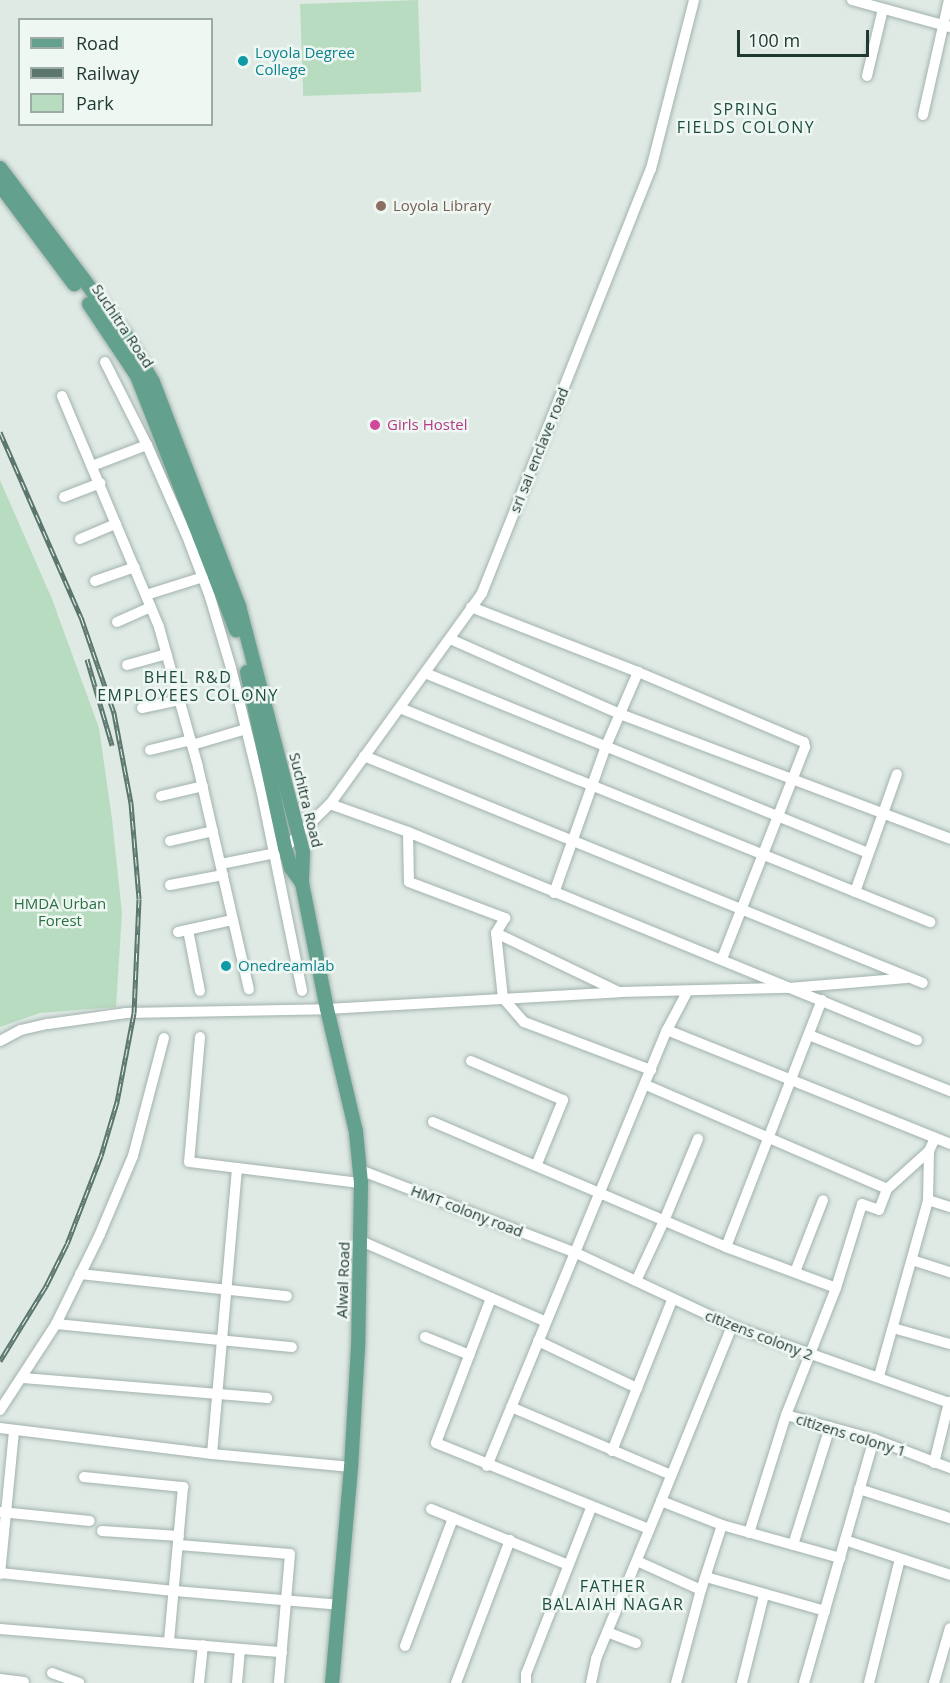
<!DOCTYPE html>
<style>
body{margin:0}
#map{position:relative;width:950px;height:1683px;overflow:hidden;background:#dfeae5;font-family:"Open Sans",sans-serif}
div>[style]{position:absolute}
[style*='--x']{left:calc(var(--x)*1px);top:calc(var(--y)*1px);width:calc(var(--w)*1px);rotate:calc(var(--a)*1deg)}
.green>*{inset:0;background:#b8dcc0;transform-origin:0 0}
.roads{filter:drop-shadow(0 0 2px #a2b2ac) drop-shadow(0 0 2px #a2b2ac)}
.minor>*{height:10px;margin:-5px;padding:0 5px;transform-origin:5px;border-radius:5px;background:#fff}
.major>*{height:14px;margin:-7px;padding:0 7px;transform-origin:7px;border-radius:7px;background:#64a08e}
.rail>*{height:5px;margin-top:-2.5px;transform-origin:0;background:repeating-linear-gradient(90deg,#eff7f3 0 9px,#5b766d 0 18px);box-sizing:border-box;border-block:2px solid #5b766d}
.dots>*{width:16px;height:16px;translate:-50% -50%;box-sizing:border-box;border:3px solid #eff7f3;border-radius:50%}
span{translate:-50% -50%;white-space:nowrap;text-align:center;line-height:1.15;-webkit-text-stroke:5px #eff7f3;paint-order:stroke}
.culture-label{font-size:15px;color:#0d838f}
.left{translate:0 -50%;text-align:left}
.education-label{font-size:15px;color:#785e54}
.street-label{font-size:15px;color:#203a32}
.hotel-label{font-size:15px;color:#b23c85}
.park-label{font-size:15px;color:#2b7043}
.neighbourhood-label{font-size:16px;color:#1d4c3e;letter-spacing:1.5px}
.legend{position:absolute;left:18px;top:18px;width:195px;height:108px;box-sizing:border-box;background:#eff7f3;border:2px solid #9caba6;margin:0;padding:8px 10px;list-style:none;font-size:18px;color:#203a32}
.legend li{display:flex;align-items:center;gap:12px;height:30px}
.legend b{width:30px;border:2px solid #9caba6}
.scale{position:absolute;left:737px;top:30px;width:132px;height:27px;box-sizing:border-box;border:3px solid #203a32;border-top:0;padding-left:8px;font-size:18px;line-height:21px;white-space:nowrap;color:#203a32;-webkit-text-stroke:4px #eff7f3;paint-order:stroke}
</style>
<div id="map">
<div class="green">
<i style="left:418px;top:0;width:92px;height:118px;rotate:88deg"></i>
<i style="clip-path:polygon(0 480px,52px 599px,99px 728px,112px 819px,122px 913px,116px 1007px,40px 1013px,0 1027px)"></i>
</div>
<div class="roads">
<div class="minor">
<i style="--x:852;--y:0;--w:102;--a:15.4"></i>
<i style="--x:867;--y:76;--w:69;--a:-76.6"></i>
<i style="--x:923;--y:115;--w:118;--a:-77.3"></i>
<i style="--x:105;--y:362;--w:93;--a:63.2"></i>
<i style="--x:147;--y:445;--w:99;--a:66.3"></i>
<i style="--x:187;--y:536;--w:65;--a:69.3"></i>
<i style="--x:210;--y:597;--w:74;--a:73.5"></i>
<i style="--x:231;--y:668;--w:125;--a:76.1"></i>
<i style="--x:261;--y:789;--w:206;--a:78.5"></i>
<i style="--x:62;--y:396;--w:251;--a:67.2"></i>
<i style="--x:159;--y:627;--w:145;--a:74.4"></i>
<i style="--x:198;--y:767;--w:228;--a:77.1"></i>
<i style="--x:92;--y:466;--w:59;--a:-20.9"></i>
<i style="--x:64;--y:497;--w:39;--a:-21"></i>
<i style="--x:80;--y:539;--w:39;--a:-23"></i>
<i style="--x:95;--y:581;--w:42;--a:-19.3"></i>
<i style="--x:146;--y:595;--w:60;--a:-17.5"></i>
<i style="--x:471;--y:607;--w:179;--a:21.3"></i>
<i style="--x:638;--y:672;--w:180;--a:22.9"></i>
<i style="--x:804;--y:742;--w:5;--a:79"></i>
<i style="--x:805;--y:747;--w:228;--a:111.4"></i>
<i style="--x:117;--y:622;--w:37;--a:-24"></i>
<i style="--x:450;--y:639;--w:186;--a:23.8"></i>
<i style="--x:620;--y:714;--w:353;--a:20.7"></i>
<i style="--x:127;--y:665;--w:41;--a:-15.4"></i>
<i style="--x:425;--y:673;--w:478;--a:22.1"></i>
<i style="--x:142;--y:708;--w:38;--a:-12"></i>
<i style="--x:400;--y:708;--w:572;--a:21.99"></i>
<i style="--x:192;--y:745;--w:56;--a:-16.5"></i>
<i style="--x:150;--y:750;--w:42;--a:-13.7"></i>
<i style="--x:364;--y:756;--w:603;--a:22.1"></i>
<i style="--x:161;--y:796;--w:43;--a:-13.4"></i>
<i style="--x:330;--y:804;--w:83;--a:19.7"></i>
<i style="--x:408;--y:832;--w:550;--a:22.23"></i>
<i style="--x:408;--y:832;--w:50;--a:88.9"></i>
<i style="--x:409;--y:882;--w:103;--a:20.6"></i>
<i style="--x:505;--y:918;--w:17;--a:121"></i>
<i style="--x:496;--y:933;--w:65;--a:83.9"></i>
<i style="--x:503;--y:998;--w:32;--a:49"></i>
<i style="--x:524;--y:1022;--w:136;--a:20.7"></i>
<i style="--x:170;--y:841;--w:44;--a:-13.1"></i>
<i style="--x:221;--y:864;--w:55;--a:-11.5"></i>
<i style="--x:275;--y:853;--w:11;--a:-27"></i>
<i style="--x:285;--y:848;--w:63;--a:-44.4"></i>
<i style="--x:330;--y:804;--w:260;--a:-54.2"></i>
<i style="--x:482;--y:593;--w:456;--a:-68.3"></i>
<i style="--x:651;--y:169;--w:174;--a:-75.7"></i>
<i style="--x:170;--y:885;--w:54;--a:-10.7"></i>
<i style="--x:855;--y:892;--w:125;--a:-70.4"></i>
<i style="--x:554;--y:893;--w:156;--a:-70.5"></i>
<i style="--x:606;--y:746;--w:81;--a:-66.6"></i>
<i style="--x:188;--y:930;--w:62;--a:78.9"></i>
<i style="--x:178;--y:932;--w:55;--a:-12.5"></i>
<i style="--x:496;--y:933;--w:134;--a:25.6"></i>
<i style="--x:667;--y:1030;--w:305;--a:21.9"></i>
<i style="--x:809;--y:1035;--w:152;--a:21.7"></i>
<i style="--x:200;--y:1037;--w:125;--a:95"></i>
<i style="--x:189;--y:1162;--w:173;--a:7"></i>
<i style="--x:0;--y:1041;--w:24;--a:-28"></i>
<i style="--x:21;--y:1030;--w:28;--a:-13"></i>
<i style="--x:48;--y:1024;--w:79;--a:-8"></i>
<i style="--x:126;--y:1013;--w:201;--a:-1.1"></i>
<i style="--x:327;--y:1009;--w:293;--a:-3.3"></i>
<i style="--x:620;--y:992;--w:169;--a:-1.4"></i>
<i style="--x:789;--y:988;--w:118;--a:-4.8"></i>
<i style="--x:471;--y:1061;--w:100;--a:23"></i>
<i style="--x:563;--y:1100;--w:71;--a:112.2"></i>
<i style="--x:646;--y:1085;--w:262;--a:23.3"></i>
<i style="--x:433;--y:1122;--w:319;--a:23.1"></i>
<i style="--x:726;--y:1247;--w:117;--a:20.4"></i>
<i style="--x:360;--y:1170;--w:229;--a:21"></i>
<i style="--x:574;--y:1252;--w:174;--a:25.1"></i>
<i style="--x:732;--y:1326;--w:231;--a:19.5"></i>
<i style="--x:928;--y:1200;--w:23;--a:18"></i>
<i style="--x:361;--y:1241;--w:202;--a:23.6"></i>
<i style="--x:726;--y:1247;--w:265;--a:-68.8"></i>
<i style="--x:912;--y:1260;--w:40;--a:18"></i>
<i style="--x:795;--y:1272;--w:77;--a:-68.7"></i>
<i style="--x:80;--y:1274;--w:208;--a:6.1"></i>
<i style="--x:636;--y:1281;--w:66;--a:-65"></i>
<i style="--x:664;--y:1221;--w:89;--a:-67.5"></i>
<i style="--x:491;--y:1298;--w:155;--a:110.8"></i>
<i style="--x:436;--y:1443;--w:230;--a:22"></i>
<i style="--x:56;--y:1324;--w:237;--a:5.6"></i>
<i style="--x:893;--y:1328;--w:59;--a:15.7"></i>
<i style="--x:425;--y:1337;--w:48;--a:21.8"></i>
<i style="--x:538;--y:1341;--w:110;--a:25.4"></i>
<i style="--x:879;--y:1376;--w:183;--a:-74.4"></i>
<i style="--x:928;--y:1200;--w:49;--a:-88.8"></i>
<i style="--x:23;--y:1378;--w:245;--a:4.7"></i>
<i style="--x:511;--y:1407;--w:174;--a:23"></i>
<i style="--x:0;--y:1410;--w:103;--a:-56.9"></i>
<i style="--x:56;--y:1324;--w:100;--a:-63.9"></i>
<i style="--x:100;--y:1234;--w:85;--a:-67.1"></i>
<i style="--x:133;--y:1156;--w:122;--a:-75.3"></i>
<i style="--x:786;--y:1415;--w:91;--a:15.3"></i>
<i style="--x:874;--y:1439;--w:81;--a:20.9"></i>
<i style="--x:0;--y:1428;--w:214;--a:7"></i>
<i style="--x:212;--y:1454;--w:140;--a:5.3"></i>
<i style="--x:612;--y:1451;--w:162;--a:-68.3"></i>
<i style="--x:212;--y:1454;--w:287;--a:-85"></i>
<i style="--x:934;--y:1463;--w:63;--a:-76.2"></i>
<i style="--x:487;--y:1466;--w:472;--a:-67.6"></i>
<i style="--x:667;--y:1030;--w:43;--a:-62.2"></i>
<i style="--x:84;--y:1477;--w:100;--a:5.8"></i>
<i style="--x:183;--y:1487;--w:155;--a:95.2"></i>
<i style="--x:859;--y:1489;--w:96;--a:17.7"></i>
<i style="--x:661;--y:1501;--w:189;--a:-67.9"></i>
<i style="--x:431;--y:1509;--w:148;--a:22.2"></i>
<i style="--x:1;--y:1512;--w:89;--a:5.8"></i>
<i style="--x:102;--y:1531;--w:77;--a:3.7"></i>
<i style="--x:749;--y:1533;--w:124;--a:-72.6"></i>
<i style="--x:786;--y:1415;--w:136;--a:-68.5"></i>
<i style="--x:836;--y:1288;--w:88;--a:-72.8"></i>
<i style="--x:862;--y:1204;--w:18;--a:19"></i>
<i style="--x:879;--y:1210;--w:22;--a:-69"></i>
<i style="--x:887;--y:1189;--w:57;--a:-42.1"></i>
<i style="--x:929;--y:1151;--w:14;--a:-65"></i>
<i style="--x:845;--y:1540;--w:111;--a:18.4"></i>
<i style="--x:179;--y:1545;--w:111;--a:4.6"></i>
<i style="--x:290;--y:1554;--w:129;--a:94.9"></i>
<i style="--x:793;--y:1545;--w:124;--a:-72.6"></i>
<i style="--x:637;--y:1561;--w:70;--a:24.4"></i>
<i style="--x:0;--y:1573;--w:175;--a:5.9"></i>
<i style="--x:174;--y:1591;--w:166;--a:4.8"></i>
<i style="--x:0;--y:1574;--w:144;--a:-84.4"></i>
<i style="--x:706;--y:1577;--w:124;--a:15.9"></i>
<i style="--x:0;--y:1629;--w:283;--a:4.7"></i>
<i style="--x:607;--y:1632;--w:31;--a:21"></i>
<i style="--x:405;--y:1646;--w:137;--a:-69.4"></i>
<i style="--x:52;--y:1673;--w:29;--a:20"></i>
<i style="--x:0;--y:1679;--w:24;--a:7"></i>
<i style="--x:199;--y:1683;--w:38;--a:-84"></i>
<i style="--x:237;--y:1683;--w:33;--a:-85"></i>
<i style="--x:456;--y:1683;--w:153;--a:-69.3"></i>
<i style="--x:526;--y:1683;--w:9;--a:-90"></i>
<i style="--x:526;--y:1674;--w:178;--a:-68.6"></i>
<i style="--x:591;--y:1683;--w:25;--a:-78"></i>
<i style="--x:596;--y:1659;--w:171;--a:-67.6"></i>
<i style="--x:661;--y:1501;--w:66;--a:21.5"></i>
<i style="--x:722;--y:1525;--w:123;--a:15.6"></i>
<i style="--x:676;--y:1683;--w:96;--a:-75"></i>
<i style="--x:701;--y:1590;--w:68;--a:-72.1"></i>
<i style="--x:742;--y:1683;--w:91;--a:-76"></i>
<i style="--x:804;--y:1683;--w:254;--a:-74"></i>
<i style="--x:869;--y:1683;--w:128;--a:-76"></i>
<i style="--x:934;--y:1683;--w:57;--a:-73.8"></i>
</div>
<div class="major">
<i style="--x:0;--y:168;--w:210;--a:53.1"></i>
<i style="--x:126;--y:336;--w:53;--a:59.6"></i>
<i style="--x:153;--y:382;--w:240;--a:69"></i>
<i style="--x:239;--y:606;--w:253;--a:75.4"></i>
<i style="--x:303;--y:851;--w:32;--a:92"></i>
<i style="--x:302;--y:883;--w:128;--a:78.8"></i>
<i style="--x:327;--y:1009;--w:126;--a:76.7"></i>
<i style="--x:356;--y:1132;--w:51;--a:84.4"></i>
<i style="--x:361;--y:1183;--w:164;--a:91"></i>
<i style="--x:358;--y:1347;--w:120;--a:93.3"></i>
<i style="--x:351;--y:1467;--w:217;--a:95"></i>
<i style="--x:0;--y:185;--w:124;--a:53.2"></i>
<i style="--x:89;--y:304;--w:87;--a:56.3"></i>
<i style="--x:137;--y:376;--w:273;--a:68.7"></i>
<i style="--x:247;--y:672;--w:180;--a:77.8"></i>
<i style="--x:285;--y:848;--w:21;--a:73"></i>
<i style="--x:291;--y:868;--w:19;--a:54"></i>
</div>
</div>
<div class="rail">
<i style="--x:0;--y:432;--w:202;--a:66.4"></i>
<i style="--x:81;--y:617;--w:102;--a:71"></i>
<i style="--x:114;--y:713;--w:92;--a:79.3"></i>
<i style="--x:131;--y:803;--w:96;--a:85.2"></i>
<i style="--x:139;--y:899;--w:114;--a:92.5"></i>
<i style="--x:134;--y:1013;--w:91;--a:100.8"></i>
<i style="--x:117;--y:1102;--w:56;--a:106.5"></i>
<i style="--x:101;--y:1156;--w:94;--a:111.1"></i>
<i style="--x:67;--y:1244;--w:47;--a:116.6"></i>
<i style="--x:46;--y:1286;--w:88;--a:121.5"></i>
<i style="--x:87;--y:659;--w:90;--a:73.8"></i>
</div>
<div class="dots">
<i style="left:243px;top:61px;background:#0f9aa8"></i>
<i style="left:381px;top:206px;background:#8d6e63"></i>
<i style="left:375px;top:425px;background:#d1479c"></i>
<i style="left:226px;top:966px;background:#0f9aa8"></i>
</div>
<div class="culture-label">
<span class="left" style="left:255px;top:61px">Loyola Degree<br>College</span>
<span class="left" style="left:238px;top:966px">Onedreamlab</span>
</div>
<div class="education-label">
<span class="left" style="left:393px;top:206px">Loyola Library</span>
</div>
<div class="street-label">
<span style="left:123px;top:326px;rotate:56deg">Suchitra Road</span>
<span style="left:539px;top:450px;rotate:-68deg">sri sai enclave road</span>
<span style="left:306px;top:800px;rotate:76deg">Suchitra Road</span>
<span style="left:467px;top:1211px;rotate:21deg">HMT colony road</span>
<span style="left:343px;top:1280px;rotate:-88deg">Alwal Road</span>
<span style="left:759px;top:1335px;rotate:21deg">citizens colony 2</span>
<span style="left:851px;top:1435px;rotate:17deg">citizens colony 1</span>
</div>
<div class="hotel-label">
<span class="left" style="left:387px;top:425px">Girls Hostel</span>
</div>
<div class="park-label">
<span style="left:60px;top:912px">HMDA Urban<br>Forest</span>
</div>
<div class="neighbourhood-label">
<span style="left:746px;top:118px">SPRING<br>FIELDS COLONY</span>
<span style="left:188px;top:686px">BHEL R&amp;D<br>EMPLOYEES COLONY</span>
<span style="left:613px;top:1595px">FATHER<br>BALAIAH NAGAR</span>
</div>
<ul class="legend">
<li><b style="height:8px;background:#64a08e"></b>Road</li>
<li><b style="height:8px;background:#5b766d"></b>Railway</li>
<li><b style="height:16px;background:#b8dcc0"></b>Park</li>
</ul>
<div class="scale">100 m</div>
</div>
